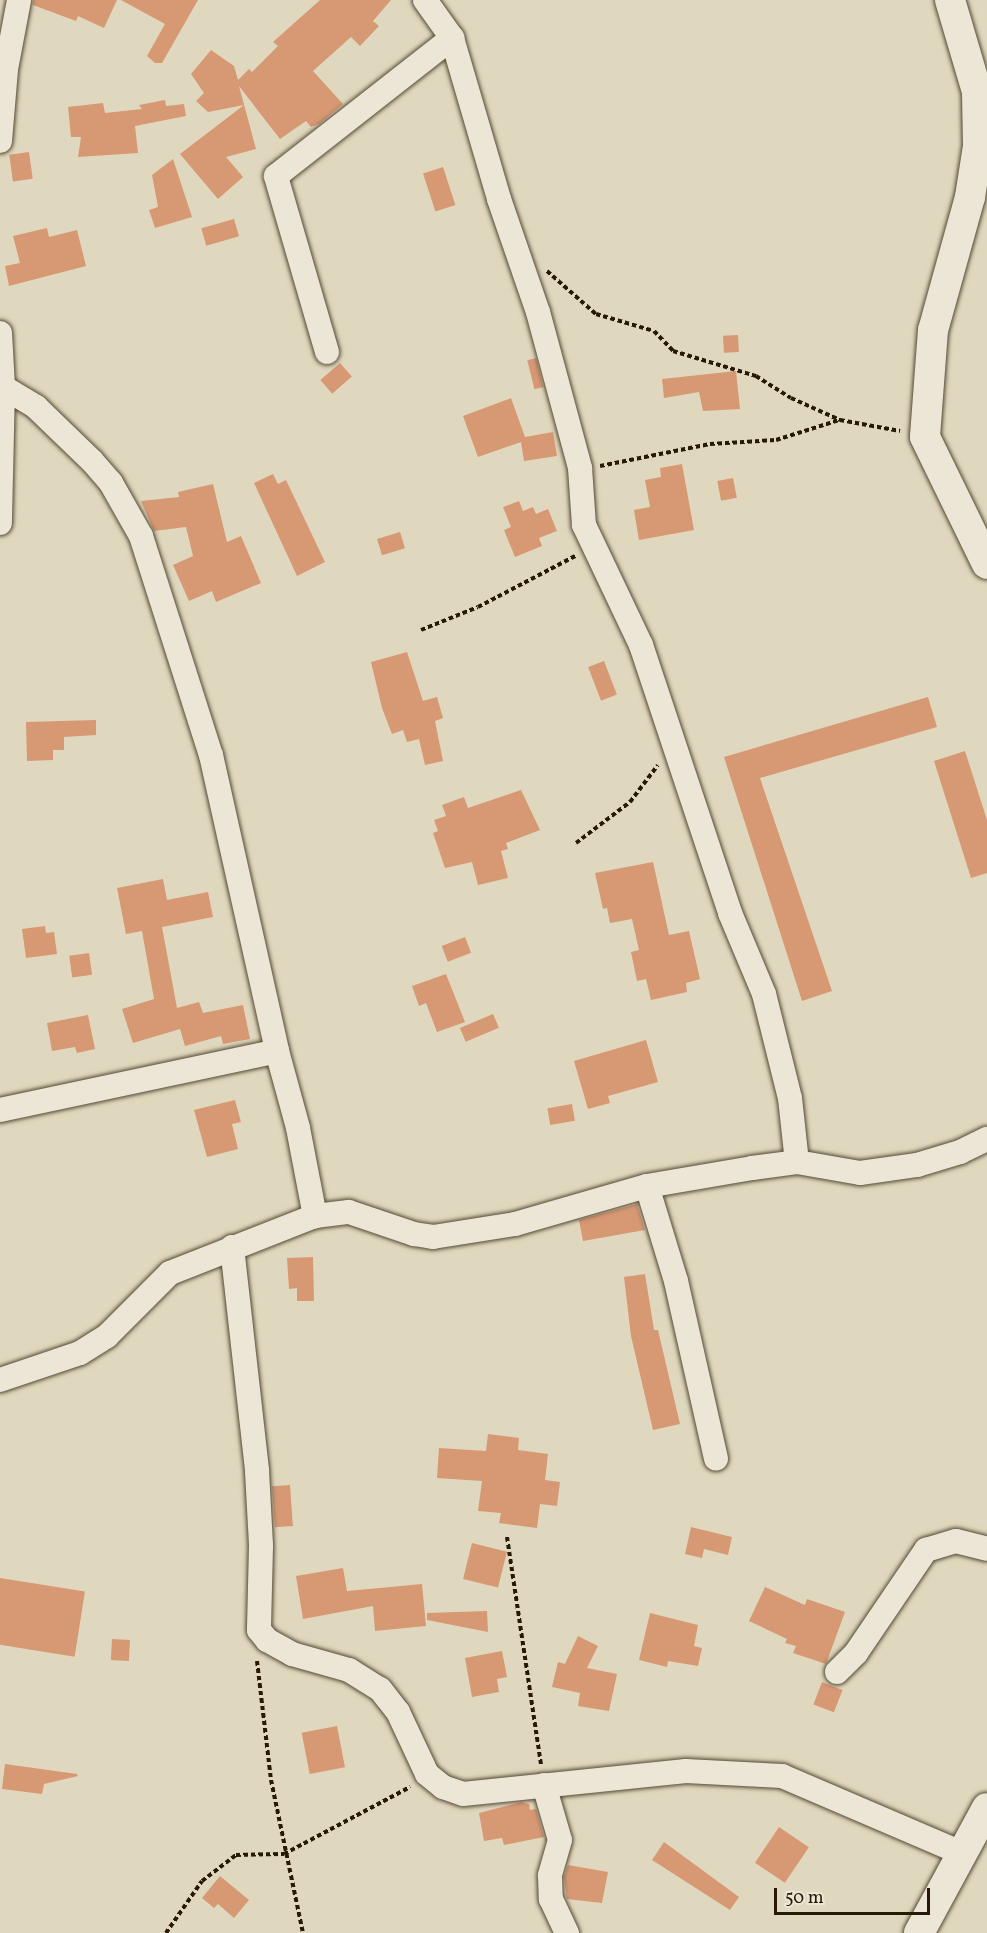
<!DOCTYPE html>
<style>
body{margin:0}
#map{position:relative;width:987px;height:1933px;overflow:hidden;background:#e0d8be;font-family:Vollkorn,serif}
div>[style]{position:absolute}
[style*='--x']{left:calc(var(--x)*1px);top:calc(var(--y)*1px);width:calc(var(--w)*1px);rotate:calc(var(--a)*1deg)}
.building>*{inset:0;background:#d79874;transform-origin:0 0}
.path>*{height:4px;margin-top:-2px;transform-origin:0;background:repeating-linear-gradient(90deg,#271905 0 4.5px,transparent 0 7.5px)}
.roads{filter:drop-shadow(0 0 2px #554933) drop-shadow(0 0 2px #554933)}
.minor>*{height:24px;margin:-12px;padding:0 12px;transform-origin:12px;border-radius:12px;background:#ebe6d5}
.tertiary>*{height:30px;margin:-15px;padding:0 15px;transform-origin:15px;border-radius:15px;background:#ebe6d5}
span{translate:-50% -50%;white-space:nowrap;text-align:center;line-height:1.15;-webkit-text-stroke:6px #ebe6d5;paint-order:stroke}
.scale{position:absolute;left:774px;top:1888px;width:156px;height:27px;box-sizing:border-box;border:3px solid #271905;border-top:0;padding-left:8px;font-size:18px;line-height:21px;white-space:nowrap;color:#271905;-webkit-text-stroke:4px #ebe6d5;paint-order:stroke}
</style>
<div id="map">
<div class="building">
<i style="clip-path:polygon(33px 0,117px 0,104px 28px,78px 16px,76px 21px,33px 5px)"></i>
<i style="clip-path:polygon(121px 0,198px 0,162px 63px,155px 63px,147px 56px,165px 24px)"></i>
<i style="clip-path:polygon(320px 0,391px 0,373px 21px,379px 26px,360px 46px,351px 37px,313px 71px,343px 104px,319px 124px,311px 127px,306px 121px,280px 139px,239px 86px,256px 149px,226px 157px,243px 177px,218px 199px,180px 154px,244px 105px,208px 112px,196px 101px,204px 93px,191px 74px,211px 50px,234px 66px,238px 80px,249px 69px,252px 72px,278px 46px,273px 42px)"></i>
<i style="clip-path:polygon(165px 100px,166px 106px,184px 104px,186px 116px,135px 126px,138px 153px,78px 157px,81px 137px,71px 137px,68px 107px,103px 103px,105px 113px,142px 109px,139px 105px)"></i>
<i style="left:29px;top:152px;width:27px;height:20px;rotate:82deg"></i>
<i style="clip-path:polygon(173px 159px,192px 217px,155px 228px,149px 210px,158px 207px,152px 175px)"></i>
<i style="left:443px;top:167px;width:40px;height:21px;rotate:72deg"></i>
<i style="left:234px;top:219px;width:18px;height:34px;rotate:74deg"></i>
<i style="clip-path:polygon(47px 228px,49px 237px,77px 230px,86px 266px,9px 286px,5px 266px,20px 263px,13px 236px)"></i>
<i style="left:738px;top:335px;width:17px;height:15px;rotate:87deg"></i>
<i style="left:536px;top:358px;width:30px;height:9px;rotate:76deg"></i>
<i style="left:340px;top:363px;width:18px;height:26px;rotate:49deg"></i>
<i style="clip-path:polygon(736px 371px,740px 409px,703px 411px,699px 392px,664px 398px,662px 379px)"></i>
<i style="clip-path:polygon(511px 398px,525px 437px,553px 432px,557px 456px,524px 461px,521px 442px,478px 457px,463px 416px)"></i>
<i style="clip-path:polygon(682px 464px,694px 530px,639px 540px,634px 510px,650px 507px,645px 480px,661px 477px,660px 468px)"></i>
<i style="clip-path:polygon(273px 474px,278px 484px,286px 480px,325px 562px,297px 576px,254px 483px)"></i>
<i style="left:733px;top:478px;width:20px;height:16px;rotate:79deg"></i>
<i style="clip-path:polygon(213px 484px,227px 542px,241px 536px,261px 583px,216px 602px,212px 591px,189px 601px,173px 565px,193px 556px,186px 527px,154px 531px,141px 501px,179px 497px,178px 492px)"></i>
<i style="clip-path:polygon(519px 501px,523px 511px,533px 507px,536px 514px,548px 509px,557px 531px,539px 538px,542px 546px,515px 557px,504px 530px,511px 527px,503px 507px)"></i>
<i style="left:400px;top:532px;width:17px;height:24px;rotate:73deg"></i>
<i style="clip-path:polygon(407px 652px,423px 701px,437px 697px,443px 718px,435px 721px,443px 761px,425px 765px,419px 739px,407px 742px,403px 730px,392px 734px,382px 708px,371px 662px)"></i>
<i style="left:604px;top:661px;width:36px;height:17px;rotate:69deg"></i>
<i style="clip-path:polygon(928px 697px,937px 727px,760px 778px,832px 991px,802px 1001px,724px 757px)"></i>
<i style="clip-path:polygon(96px 720px,96px 735px,64px 737px,64px 750px,53px 750px,53px 760px,27px 761px,26px 722px)"></i>
<i style="clip-path:polygon(965px 751px,987px 820px,987px 873px,971px 878px,934px 761px)"></i>
<i style="clip-path:polygon(521px 790px,540px 830px,506px 843px,508px 849px,501px 851px,508px 878px,478px 885px,472px 862px,445px 868px,433px 833px,438px 831px,434px 820px,446px 816px,442px 805px,464px 797px,468px 808px)"></i>
<i style="clip-path:polygon(653px 862px,669px 935px,689px 931px,700px 979px,686px 983px,687px 992px,651px 1000px,646px 979px,637px 981px,631px 952px,639px 950px,632px 919px,610px 923px,607px 908px,603px 909px,595px 873px)"></i>
<i style="clip-path:polygon(163px 879px,167px 900px,208px 892px,213px 917px,162px 927px,177px 1008px,199px 1002px,203px 1013px,243px 1005px,250px 1039px,223px 1044px,221px 1036px,185px 1046px,180px 1029px,133px 1043px,122px 1009px,154px 999px,142px 931px,126px 934px,117px 888px)"></i>
<i style="clip-path:polygon(45px 926px,46px 933px,54px 932px,57px 954px,26px 958px,22px 929px)"></i>
<i style="left:465px;top:937px;width:17px;height:25px;rotate:69deg"></i>
<i style="left:89px;top:953px;width:22px;height:20px;rotate:82deg"></i>
<i style="clip-path:polygon(446px 974px,465px 1022px,437px 1032px,426px 1003px,419px 1006px,412px 986px)"></i>
<i style="left:493px;top:1014px;width:15px;height:36px;rotate:67deg"></i>
<i style="clip-path:polygon(88px 1015px,95px 1049px,77px 1053px,75px 1047px,52px 1051px,47px 1023px)"></i>
<i style="clip-path:polygon(646px 1040px,658px 1082px,608px 1096px,610px 1103px,588px 1109px,574px 1061px)"></i>
<i style="clip-path:polygon(235px 1100px,241px 1122px,232px 1124px,238px 1149px,207px 1157px,194px 1110px)"></i>
<i style="left:572px;top:1104px;width:17px;height:25px;rotate:80deg"></i>
<i style="clip-path:polygon(637px 1204px,645px 1230px,583px 1241px,579px 1220px)"></i>
<i style="clip-path:polygon(313px 1257px,314px 1301px,297px 1301px,297px 1288px,289px 1289px,287px 1258px)"></i>
<i style="clip-path:polygon(645px 1274px,654px 1330px,658px 1330px,680px 1424px,653px 1430px,631px 1336px,624px 1277px)"></i>
<i style="clip-path:polygon(488px 1434px,519px 1438px,518px 1450px,548px 1454px,545px 1480px,560px 1482px,557px 1506px,540px 1504px,537px 1528px,499px 1523px,501px 1513px,478px 1511px,482px 1481px,437px 1478px,439px 1448px,486px 1451px)"></i>
<i style="left:290px;top:1485px;width:41px;height:18px;rotate:86deg"></i>
<i style="clip-path:polygon(691px 1527px,732px 1537px,728px 1555px,704px 1549px,702px 1558px,685px 1554px)"></i>
<i style="left:472px;top:1543px;width:36px;height:37px;rotate:14deg"></i>
<i style="clip-path:polygon(343px 1568px,347px 1591px,422px 1584px,426px 1626px,375px 1631px,373px 1606px,303px 1619px,296px 1576px)"></i>
<i style="left:0;top:1578px;width:86px;height:66px;rotate:9deg"></i>
<i style="clip-path:polygon(765px 1587px,805px 1605px,807px 1599px,845px 1612px,826px 1664px,793px 1653px,796px 1646px,785px 1643px,787px 1639px,749px 1621px)"></i>
<i style="clip-path:polygon(487px 1611px,488px 1632px,427px 1620px,427px 1613px)"></i>
<i style="clip-path:polygon(650px 1613px,698px 1625px,694px 1646px,702px 1648px,698px 1666px,668px 1661px,667px 1667px,639px 1660px)"></i>
<i style="clip-path:polygon(578px 1636px,598px 1646px,587px 1668px,617px 1674px,609px 1711px,578px 1706px,580px 1693px,552px 1687px,558px 1662px,565px 1664px)"></i>
<i style="left:112px;top:1639px;width:18px;height:21px;rotate:3deg"></i>
<i style="clip-path:polygon(502px 1651px,507px 1677px,497px 1679px,499px 1692px,472px 1697px,465px 1658px)"></i>
<i style="left:822px;top:1682px;width:22px;height:24px;rotate:21deg"></i>
<i style="left:337px;top:1726px;width:42px;height:36px;rotate:79deg"></i>
<i style="clip-path:polygon(5px 1764px,77px 1774px,78px 1776px,44px 1784px,42px 1794px,2px 1789px)"></i>
<i style="clip-path:polygon(521px 1802px,529px 1804px,530px 1810px,536px 1809px,544px 1837px,504px 1845px,502px 1838px,484px 1841px,479px 1813px)"></i>
<i style="left:779px;top:1827px;width:36px;height:43px;rotate:34deg"></i>
<i style="clip-path:polygon(664px 1842px,739px 1897px,730px 1910px,652px 1860px)"></i>
<i style="clip-path:polygon(568px 1865px,608px 1872px,602px 1903px,567px 1899px,564px 1878px)"></i>
<i style="clip-path:polygon(220px 1876px,249px 1900px,234px 1918px,218px 1904px,214px 1908px,202px 1898px)"></i>
</div>
<div class="path">
<i style="--x:547;--y:271;--w:65;--a:41.3"></i>
<i style="--x:596;--y:314;--w:60;--a:16.3"></i>
<i style="--x:654;--y:331;--w:28;--a:46"></i>
<i style="--x:673;--y:351;--w:87;--a:16.8"></i>
<i style="--x:756;--y:376;--w:41;--a:32.2"></i>
<i style="--x:791;--y:398;--w:54;--a:24.2"></i>
<i style="--x:840;--y:420;--w:61;--a:10.4"></i>
<i style="--x:600;--y:466;--w:112;--a:-11.3"></i>
<i style="--x:710;--y:444;--w:66;--a:-3.5"></i>
<i style="--x:776;--y:440;--w:66;--a:-17.6"></i>
<i style="--x:421;--y:630;--w:61;--a:-22"></i>
<i style="--x:478;--y:607;--w:110;--a:-27.7"></i>
<i style="--x:576;--y:843;--w:68;--a:-37.2"></i>
<i style="--x:630;--y:802;--w:46;--a:-52.9"></i>
<i style="--x:507;--y:1537;--w:230;--a:81.5"></i>
<i style="--x:257;--y:1661;--w:120;--a:83.3"></i>
<i style="--x:271;--y:1780;--w:156;--a:78.2"></i>
<i style="--x:166;--y:1933;--w:63;--a:-55.3"></i>
<i style="--x:202;--y:1881;--w:43;--a:-37.4"></i>
<i style="--x:236;--y:1855;--w:48;--a:-1.2"></i>
<i style="--x:284;--y:1854;--w:143;--a:-28"></i>
</div>
<div class="roads">
<div class="minor">
<i style="--x:425;--y:0;--w:47;--a:54.6"></i>
<i style="--x:452;--y:38;--w:168;--a:73.7"></i>
<i style="--x:499;--y:199;--w:120;--a:71"></i>
<i style="--x:538;--y:312;--w:162;--a:74.9"></i>
<i style="--x:580;--y:468;--w:57;--a:86"></i>
<i style="--x:584;--y:525;--w:133;--a:64.6"></i>
<i style="--x:641;--y:645;--w:282;--a:71.6"></i>
<i style="--x:730;--y:913;--w:88;--a:67.2"></i>
<i style="--x:764;--y:994;--w:107;--a:76"></i>
<i style="--x:790;--y:1098;--w:64;--a:83.8"></i>
<i style="--x:0;--y:141;--w:72;--a:-85.2"></i>
<i style="--x:6;--y:69;--w:70;--a:-79.3"></i>
<i style="--x:0;--y:333;--w:54;--a:86.8"></i>
<i style="--x:3;--y:387;--w:136;--a:91.3"></i>
<i style="--x:327;--y:352;--w:183;--a:-106.2"></i>
<i style="--x:276;--y:176;--w:224;--a:-38.1"></i>
<i style="--x:3;--y:387;--w:39;--a:31"></i>
<i style="--x:36;--y:407;--w:78;--a:44"></i>
<i style="--x:92;--y:461;--w:29;--a:49"></i>
<i style="--x:111;--y:483;--w:61;--a:60.5"></i>
<i style="--x:141;--y:536;--w:230;--a:72.3"></i>
<i style="--x:211;--y:755;--w:303;--a:77.4"></i>
<i style="--x:277;--y:1051;--w:80;--a:74.7"></i>
<i style="--x:298;--y:1128;--w:90;--a:79.1"></i>
<i style="--x:0;--y:1110;--w:283;--a:-12"></i>
<i style="--x:647;--y:1186;--w:99;--a:73"></i>
<i style="--x:676;--y:1281;--w:182;--a:77.3"></i>
<i style="--x:232;--y:1247;--w:225;--a:83.6"></i>
<i style="--x:257;--y:1471;--w:75;--a:86.9"></i>
<i style="--x:261;--y:1546;--w:84;--a:91.4"></i>
<i style="--x:259;--y:1630;--w:13;--a:51"></i>
<i style="--x:267;--y:1640;--w:29;--a:29"></i>
<i style="--x:292;--y:1654;--w:59;--a:15.7"></i>
<i style="--x:349;--y:1670;--w:36;--a:32"></i>
<i style="--x:380;--y:1689;--w:29;--a:52"></i>
<i style="--x:398;--y:1712;--w:68;--a:64.9"></i>
<i style="--x:427;--y:1774;--w:21;--a:39"></i>
<i style="--x:443;--y:1787;--w:21;--a:19"></i>
<i style="--x:463;--y:1794;--w:224;--a:-5.9"></i>
<i style="--x:686;--y:1771;--w:96;--a:3"></i>
<i style="--x:782;--y:1776;--w:196;--a:23.2"></i>
<i style="--x:0;--y:1380;--w:84;--a:-18.6"></i>
<i style="--x:80;--y:1353;--w:32;--a:-32"></i>
<i style="--x:107;--y:1336;--w:89;--a:-45"></i>
<i style="--x:170;--y:1273;--w:156;--a:-21.5"></i>
<i style="--x:315;--y:1216;--w:34;--a:-7"></i>
<i style="--x:349;--y:1212;--w:69;--a:18.7"></i>
<i style="--x:414;--y:1234;--w:19;--a:9"></i>
<i style="--x:433;--y:1237;--w:83;--a:-9"></i>
<i style="--x:515;--y:1224;--w:137;--a:-16.1"></i>
<i style="--x:647;--y:1186;--w:107;--a:-9.7"></i>
<i style="--x:752;--y:1168;--w:45;--a:-7.6"></i>
<i style="--x:797;--y:1162;--w:64;--a:9.9"></i>
<i style="--x:860;--y:1173;--w:58;--a:-8"></i>
<i style="--x:917;--y:1165;--w:45;--a:-16.8"></i>
<i style="--x:960;--y:1152;--w:30;--a:-26"></i>
<i style="--x:837;--y:1672;--w:27;--a:-45"></i>
<i style="--x:856;--y:1653;--w:125;--a:-55.8"></i>
<i style="--x:926;--y:1550;--w:31;--a:-17"></i>
<i style="--x:956;--y:1541;--w:32;--a:14"></i>
<i style="--x:544;--y:1785;--w:57;--a:73.8"></i>
<i style="--x:560;--y:1840;--w:37;--a:106"></i>
<i style="--x:550;--y:1876;--w:23;--a:88"></i>
<i style="--x:551;--y:1899;--w:38;--a:65"></i>
</div>
<div class="tertiary">
<i style="--x:950;--y:0;--w:96;--a:73.6"></i>
<i style="--x:977;--y:92;--w:54;--a:88.9"></i>
<i style="--x:978;--y:146;--w:52;--a:98.9"></i>
<i style="--x:970;--y:197;--w:138;--a:105.5"></i>
<i style="--x:933;--y:330;--w:107;--a:94.3"></i>
<i style="--x:925;--y:437;--w:141;--a:64"></i>
<i style="--x:919;--y:1933;--w:142;--a:-61.5"></i>
</div>
</div>
<div class="scale">50 m</div>
</div>
